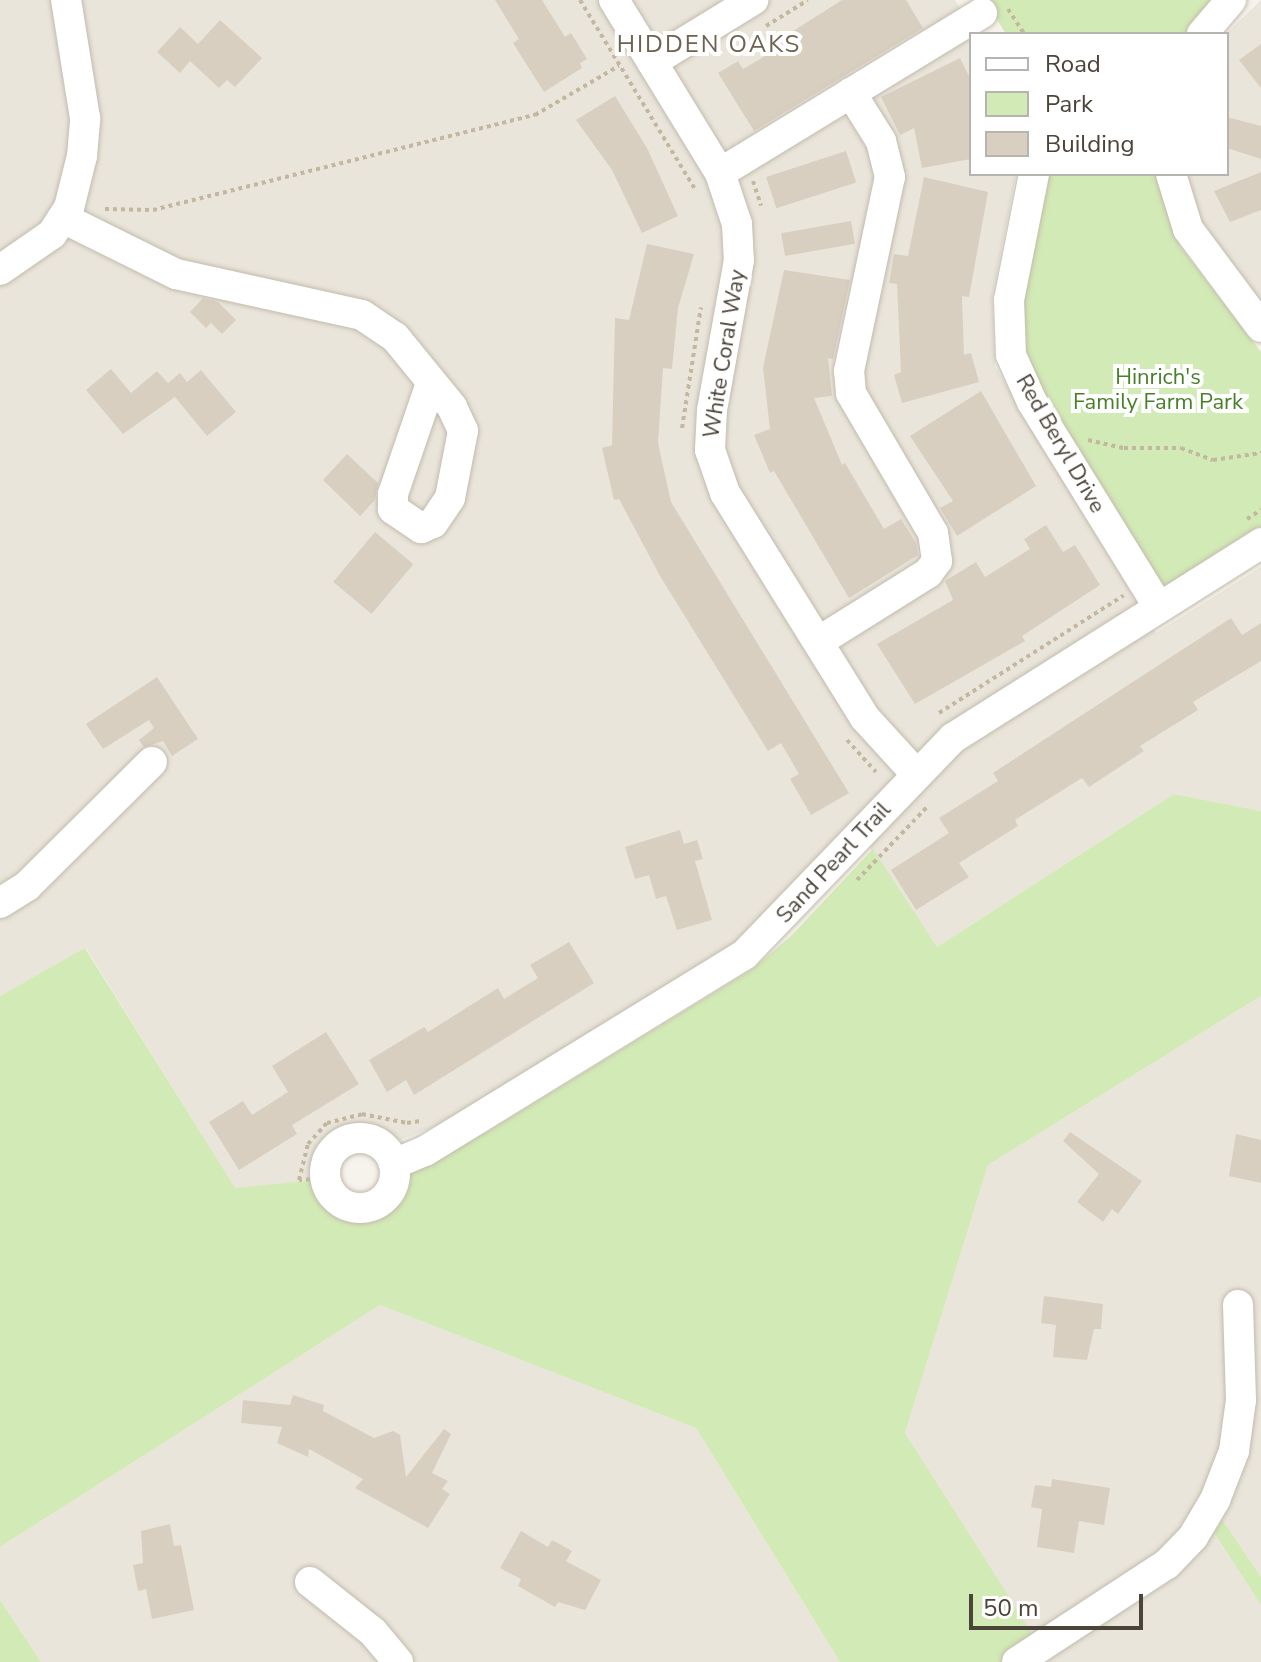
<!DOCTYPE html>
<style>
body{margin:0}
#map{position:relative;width:1261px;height:1662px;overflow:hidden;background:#f6f3ec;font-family:"Nunito Sans",sans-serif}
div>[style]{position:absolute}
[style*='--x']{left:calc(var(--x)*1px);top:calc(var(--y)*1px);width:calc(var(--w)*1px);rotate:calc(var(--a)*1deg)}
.residential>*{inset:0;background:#eae5da}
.green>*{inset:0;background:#d2eab5}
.building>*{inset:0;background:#d8cfc1;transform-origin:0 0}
.path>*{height:4px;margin-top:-2px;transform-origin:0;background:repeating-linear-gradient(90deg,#c4b79f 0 4px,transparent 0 8px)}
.roads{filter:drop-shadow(0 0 2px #c2bbae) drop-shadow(0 0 2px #c2bbae)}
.minor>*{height:30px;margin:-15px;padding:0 15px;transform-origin:15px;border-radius:15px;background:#fff}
.minor>.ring{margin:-15px;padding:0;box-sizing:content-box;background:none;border:30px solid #fff;border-radius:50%}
span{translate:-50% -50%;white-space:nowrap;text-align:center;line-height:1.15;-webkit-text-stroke:8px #fff;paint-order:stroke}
.street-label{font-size:22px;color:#4b4439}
.park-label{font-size:22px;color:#4a7f2a}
.neighbourhood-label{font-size:24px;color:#6e6250;letter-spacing:2px}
.legend{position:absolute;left:969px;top:32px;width:260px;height:144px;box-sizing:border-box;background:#fff;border:2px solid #b7b4b0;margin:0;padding:10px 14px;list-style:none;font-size:24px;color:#4b4439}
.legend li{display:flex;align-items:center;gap:16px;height:40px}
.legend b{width:40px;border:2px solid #b7b4b0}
.scale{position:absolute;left:969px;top:1594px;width:174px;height:36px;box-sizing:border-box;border:4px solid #4b4439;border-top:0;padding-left:10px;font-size:24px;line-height:28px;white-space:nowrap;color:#4b4439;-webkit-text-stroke:6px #fff;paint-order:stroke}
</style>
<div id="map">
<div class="residential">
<i style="clip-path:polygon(0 0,955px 0,974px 34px,971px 174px,1016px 174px,992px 298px,995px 366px,1156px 633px,1261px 567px,1261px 811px,1174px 794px,937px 947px,857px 829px,765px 922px,711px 962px,444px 1123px,400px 1140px,371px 1125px,350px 1125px,322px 1146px,316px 1180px,235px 1189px,86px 948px,0 996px)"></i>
<i style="clip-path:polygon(1261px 0,1261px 312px,1205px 239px,1184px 174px,1227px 174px,1226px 34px)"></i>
<i style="clip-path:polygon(1261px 996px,1261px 1577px,1208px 1498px,1200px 1512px,1261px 1605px,1261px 1662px,1048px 1662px,905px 1433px,988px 1165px)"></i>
<i style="clip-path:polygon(380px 1305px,696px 1428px,840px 1662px,41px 1662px,0 1600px,0 1547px)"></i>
</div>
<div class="green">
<i style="clip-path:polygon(985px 0,1220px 0,1191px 34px,1006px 34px)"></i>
<i style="clip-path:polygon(1044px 174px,1159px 174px,1180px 246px,1261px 352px,1261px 532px,1167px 589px,1155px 585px,1023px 358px,1019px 314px)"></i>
<i style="clip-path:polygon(1174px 794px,1261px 811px,1261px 996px,988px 1165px,905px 1433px,1037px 1641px,1005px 1662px,840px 1662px,696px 1428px,380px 1305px,0 1547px,0 996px,85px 948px,235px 1188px,316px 1180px,330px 1207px,354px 1220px,367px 1220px,392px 1209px,410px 1171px,485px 1133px,751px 970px,791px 936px,873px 849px,937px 947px)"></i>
<i style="clip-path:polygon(1222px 1519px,1261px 1577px,1261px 1605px,1214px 1533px)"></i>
<i style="clip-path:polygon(0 1600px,41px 1662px,0 1662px)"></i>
</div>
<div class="building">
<i style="clip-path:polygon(495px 0,542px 0,565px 37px,571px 33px,587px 59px,580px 63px,582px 68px,544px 92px,513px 43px,519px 39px)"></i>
<i style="clip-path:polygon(842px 0,906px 0,923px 28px,754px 131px,718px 73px,738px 61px,743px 69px,794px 39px,790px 33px)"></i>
<i style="clip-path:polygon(220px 20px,262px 58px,235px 87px,227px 80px,219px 88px,190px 61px,180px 73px,157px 52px,180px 27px,198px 44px)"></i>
<i style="clip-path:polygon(1261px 44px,1261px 88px,1239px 60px)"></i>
<i style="clip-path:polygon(960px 58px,971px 80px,971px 159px,922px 168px,914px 128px,900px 135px,881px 97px)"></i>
<i style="clip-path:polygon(615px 96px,647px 148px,678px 216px,642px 233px,612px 170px,576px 120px)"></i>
<i style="clip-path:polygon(1227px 117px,1261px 126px,1261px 159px,1227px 148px)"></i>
<i style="left:846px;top:151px;width:33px;height:84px;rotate:72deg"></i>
<i style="clip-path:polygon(1261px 172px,1261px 210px,1230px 222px,1214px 191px)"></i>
<i style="clip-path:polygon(924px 177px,988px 192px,969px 297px,962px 296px,964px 355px,971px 353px,979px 382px,902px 403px,894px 375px,901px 372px,897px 284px,889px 283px,894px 254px,908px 256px)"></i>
<i style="left:851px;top:221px;width:23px;height:71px;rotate:80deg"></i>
<i style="clip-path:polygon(647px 244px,694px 254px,678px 308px,672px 369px,663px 368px,658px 443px,671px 502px,849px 793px,811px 815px,790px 779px,799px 774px,781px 743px,768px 751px,660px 576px,619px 499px,614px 500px,602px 448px,612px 445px,615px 318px,629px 320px)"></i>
<i style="clip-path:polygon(784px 270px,850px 280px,833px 359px,828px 358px,832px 396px,814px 398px,842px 465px,845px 463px,884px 529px,901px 519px,916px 543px,918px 555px,849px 598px,774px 471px,770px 473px,754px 435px,770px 429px,763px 368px)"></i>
<i style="clip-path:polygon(203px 298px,218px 302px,236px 320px,222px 334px,211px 323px,206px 328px,190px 312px)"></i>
<i style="clip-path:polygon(111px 369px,131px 393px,157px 371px,168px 383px,180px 373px,187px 382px,201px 370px,236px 412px,207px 436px,175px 397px,123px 434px,86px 390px)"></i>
<i style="clip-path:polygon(981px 391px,1036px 486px,957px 536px,940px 508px,953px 501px,910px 436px)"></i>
<i style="clip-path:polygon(347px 454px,378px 483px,375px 500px,360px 516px,323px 480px)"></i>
<i style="clip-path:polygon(1046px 525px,1063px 552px,1075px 545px,1100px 585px,1022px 636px,1025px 641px,915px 704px,877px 644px,953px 600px,945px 581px,976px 562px,985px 577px,1030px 549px,1024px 539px)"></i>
<i style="left:375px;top:532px;width:50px;height:65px;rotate:40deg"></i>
<i style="clip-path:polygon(1231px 618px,1242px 635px,1261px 623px,1261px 661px,1193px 702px,1198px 710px,1140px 746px,1144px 751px,1089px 787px,1082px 778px,1015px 820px,1018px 826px,959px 863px,969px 877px,916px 910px,891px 870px,949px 833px,939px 818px,998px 781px,993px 773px)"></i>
<i style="clip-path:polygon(157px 677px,198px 739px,172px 756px,163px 741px,144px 747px,139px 740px,154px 728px,149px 720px,103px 749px,86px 724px)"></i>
<i style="clip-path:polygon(680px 830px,684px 844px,697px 840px,703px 859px,695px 861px,712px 920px,677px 930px,666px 896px,656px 899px,649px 875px,635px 879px,625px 847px)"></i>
<i style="clip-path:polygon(569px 942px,594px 983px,414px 1095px,406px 1080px,387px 1092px,369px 1060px,424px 1027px,428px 1032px,498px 988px,504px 999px,538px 978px,530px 965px)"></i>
<i style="clip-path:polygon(326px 1032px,359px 1084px,292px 1125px,297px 1134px,239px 1170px,209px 1122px,243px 1101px,252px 1115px,288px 1092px,272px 1066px)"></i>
<i style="clip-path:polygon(1070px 1132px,1142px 1181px,1118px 1214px,1112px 1209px,1103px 1222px,1077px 1202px,1099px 1174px,1063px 1141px)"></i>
<i style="clip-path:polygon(1236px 1134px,1261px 1140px,1261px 1183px,1229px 1176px)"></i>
<i style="clip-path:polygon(1044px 1296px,1103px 1304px,1101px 1329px,1094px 1329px,1087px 1360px,1053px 1357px,1056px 1325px,1041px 1323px)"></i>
<i style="clip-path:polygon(293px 1395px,324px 1405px,323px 1411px,374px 1438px,393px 1431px,400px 1435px,406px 1477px,444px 1429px,451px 1434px,432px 1473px,448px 1481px,442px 1489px,450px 1494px,428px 1528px,355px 1488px,363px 1479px,309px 1449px,308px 1457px,277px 1443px,282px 1427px,241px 1423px,243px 1400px,290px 1405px)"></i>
<i style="clip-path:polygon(1052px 1479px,1110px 1488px,1104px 1525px,1079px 1521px,1074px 1553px,1037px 1547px,1042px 1509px,1031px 1507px,1035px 1485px,1051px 1487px)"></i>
<i style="clip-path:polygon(170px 1524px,174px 1546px,181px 1545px,194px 1610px,152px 1619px,146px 1589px,138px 1591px,133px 1565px,143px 1563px,141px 1531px)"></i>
<i style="clip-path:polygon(521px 1531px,548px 1547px,552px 1540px,572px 1551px,566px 1561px,601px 1580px,585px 1610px,558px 1602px,555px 1607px,518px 1586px,521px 1579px,500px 1568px)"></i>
</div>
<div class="path">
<i style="--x:580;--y:0;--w:221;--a:58.7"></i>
<i style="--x:1008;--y:9;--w:30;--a:57"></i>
<i style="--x:766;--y:26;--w:49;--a:-31.8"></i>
<i style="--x:753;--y:181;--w:26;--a:72"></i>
<i style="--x:105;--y:209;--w:48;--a:1.2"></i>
<i style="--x:153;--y:210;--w:394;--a:-14"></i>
<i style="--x:535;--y:115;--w:97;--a:-30.3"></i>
<i style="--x:682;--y:428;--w:122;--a:-81.1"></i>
<i style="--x:1088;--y:440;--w:37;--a:13"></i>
<i style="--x:1124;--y:448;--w:57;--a:0"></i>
<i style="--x:1181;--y:448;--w:34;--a:21"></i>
<i style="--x:1213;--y:460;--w:49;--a:-8.3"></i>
<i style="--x:1247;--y:519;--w:17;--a:-33"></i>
<i style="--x:939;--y:713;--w:219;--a:-32.5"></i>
<i style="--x:847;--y:740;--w:43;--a:47.8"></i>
<i style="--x:857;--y:880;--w:101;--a:-46.2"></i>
<i style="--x:326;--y:1178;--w:27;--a:176"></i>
<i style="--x:299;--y:1180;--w:37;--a:-76"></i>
<i style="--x:308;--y:1144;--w:28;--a:-48"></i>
<i style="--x:327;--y:1123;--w:36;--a:-14"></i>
<i style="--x:362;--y:1114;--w:46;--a:11.3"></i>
<i style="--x:407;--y:1123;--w:14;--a:-8"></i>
</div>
<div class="roads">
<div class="minor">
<i style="--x:614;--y:0;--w:203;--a:58.5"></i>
<i style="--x:720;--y:173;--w:54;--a:71.6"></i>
<i style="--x:737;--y:224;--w:36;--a:87"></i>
<i style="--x:739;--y:260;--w:152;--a:100.2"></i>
<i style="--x:712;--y:410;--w:40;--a:92.9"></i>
<i style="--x:710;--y:450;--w:46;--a:70.8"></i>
<i style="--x:725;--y:493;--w:265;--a:58.1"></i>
<i style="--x:865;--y:718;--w:77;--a:47.6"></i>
<i style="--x:1202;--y:34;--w:45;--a:-49.5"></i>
<i style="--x:652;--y:62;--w:119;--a:-31.5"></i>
<i style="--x:720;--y:173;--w:307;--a:-31.4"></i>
<i style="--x:1034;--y:174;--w:128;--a:101.2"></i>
<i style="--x:1009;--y:300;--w:55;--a:87.9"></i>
<i style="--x:1011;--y:355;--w:51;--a:65.9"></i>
<i style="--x:1032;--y:402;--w:240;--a:58.3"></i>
<i style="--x:1171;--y:174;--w:58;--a:72.8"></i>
<i style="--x:1188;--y:229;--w:122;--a:53.3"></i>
<i style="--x:63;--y:218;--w:126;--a:26.4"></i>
<i style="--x:176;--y:274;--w:190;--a:12.4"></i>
<i style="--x:362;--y:315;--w:40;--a:34"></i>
<i style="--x:395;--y:337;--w:90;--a:50.8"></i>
<i style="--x:452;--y:407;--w:26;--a:65"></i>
<i style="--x:463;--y:431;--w:68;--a:101"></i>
<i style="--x:450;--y:498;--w:30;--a:124"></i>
<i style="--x:433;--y:523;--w:13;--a:157"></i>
<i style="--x:421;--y:528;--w:34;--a:-146"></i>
<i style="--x:393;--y:509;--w:15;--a:-90"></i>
<i style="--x:393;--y:494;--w:117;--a:-71.1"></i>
<i style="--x:0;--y:270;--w:63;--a:-34.7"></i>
<i style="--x:52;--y:234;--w:31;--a:-57"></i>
<i style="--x:69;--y:208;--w:54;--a:-76"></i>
<i style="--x:82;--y:156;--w:38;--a:-85"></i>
<i style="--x:85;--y:118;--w:120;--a:-99.1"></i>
<i style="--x:818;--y:642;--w:130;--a:-32.1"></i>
<i style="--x:928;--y:573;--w:15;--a:-53"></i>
<i style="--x:937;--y:561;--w:28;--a:-98"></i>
<i style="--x:933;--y:533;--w:162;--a:-120.4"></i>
<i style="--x:851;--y:393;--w:22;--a:-95"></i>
<i style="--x:849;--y:371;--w:198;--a:-78.1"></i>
<i style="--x:890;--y:177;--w:37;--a:-104"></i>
<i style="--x:881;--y:141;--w:57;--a:-122"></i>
<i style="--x:0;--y:903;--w:32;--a:-32"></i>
<i style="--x:27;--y:886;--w:176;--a:-44.8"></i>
<i class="ring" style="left:325px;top:1138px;width:40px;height:40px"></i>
<i style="--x:394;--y:1164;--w:34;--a:-23"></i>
<i style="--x:425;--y:1151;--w:374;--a:-31.6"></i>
<i style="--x:744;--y:955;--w:301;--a:-46.1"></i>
<i style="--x:953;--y:738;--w:365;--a:-32.3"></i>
<i style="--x:310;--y:1582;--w:80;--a:38.4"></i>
<i style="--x:373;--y:1632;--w:39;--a:50"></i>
<i style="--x:1017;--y:1662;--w:179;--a:-33.2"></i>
<i style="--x:1167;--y:1564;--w:37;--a:-46"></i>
<i style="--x:1193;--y:1537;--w:43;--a:-59.3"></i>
<i style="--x:1215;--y:1500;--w:53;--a:-68.8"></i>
<i style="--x:1234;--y:1451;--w:51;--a:-82.2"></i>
<i style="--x:1241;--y:1400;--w:95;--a:-91.8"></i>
</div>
</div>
<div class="street-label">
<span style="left:725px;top:354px;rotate:-81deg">White Coral Way</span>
<span style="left:1060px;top:444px;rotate:60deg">Red Beryl Drive</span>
<span style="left:834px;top:863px;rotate:-47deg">Sand Pearl Trail</span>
</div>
<div class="park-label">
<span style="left:1158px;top:390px">Hinrich's<br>Family Farm Park</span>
</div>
<div class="neighbourhood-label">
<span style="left:709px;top:45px">HIDDEN OAKS</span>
</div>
<ul class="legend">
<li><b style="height:10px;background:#fff"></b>Road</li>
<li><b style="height:22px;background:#d2eab5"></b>Park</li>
<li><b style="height:22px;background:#d8cfc1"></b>Building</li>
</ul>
<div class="scale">50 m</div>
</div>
